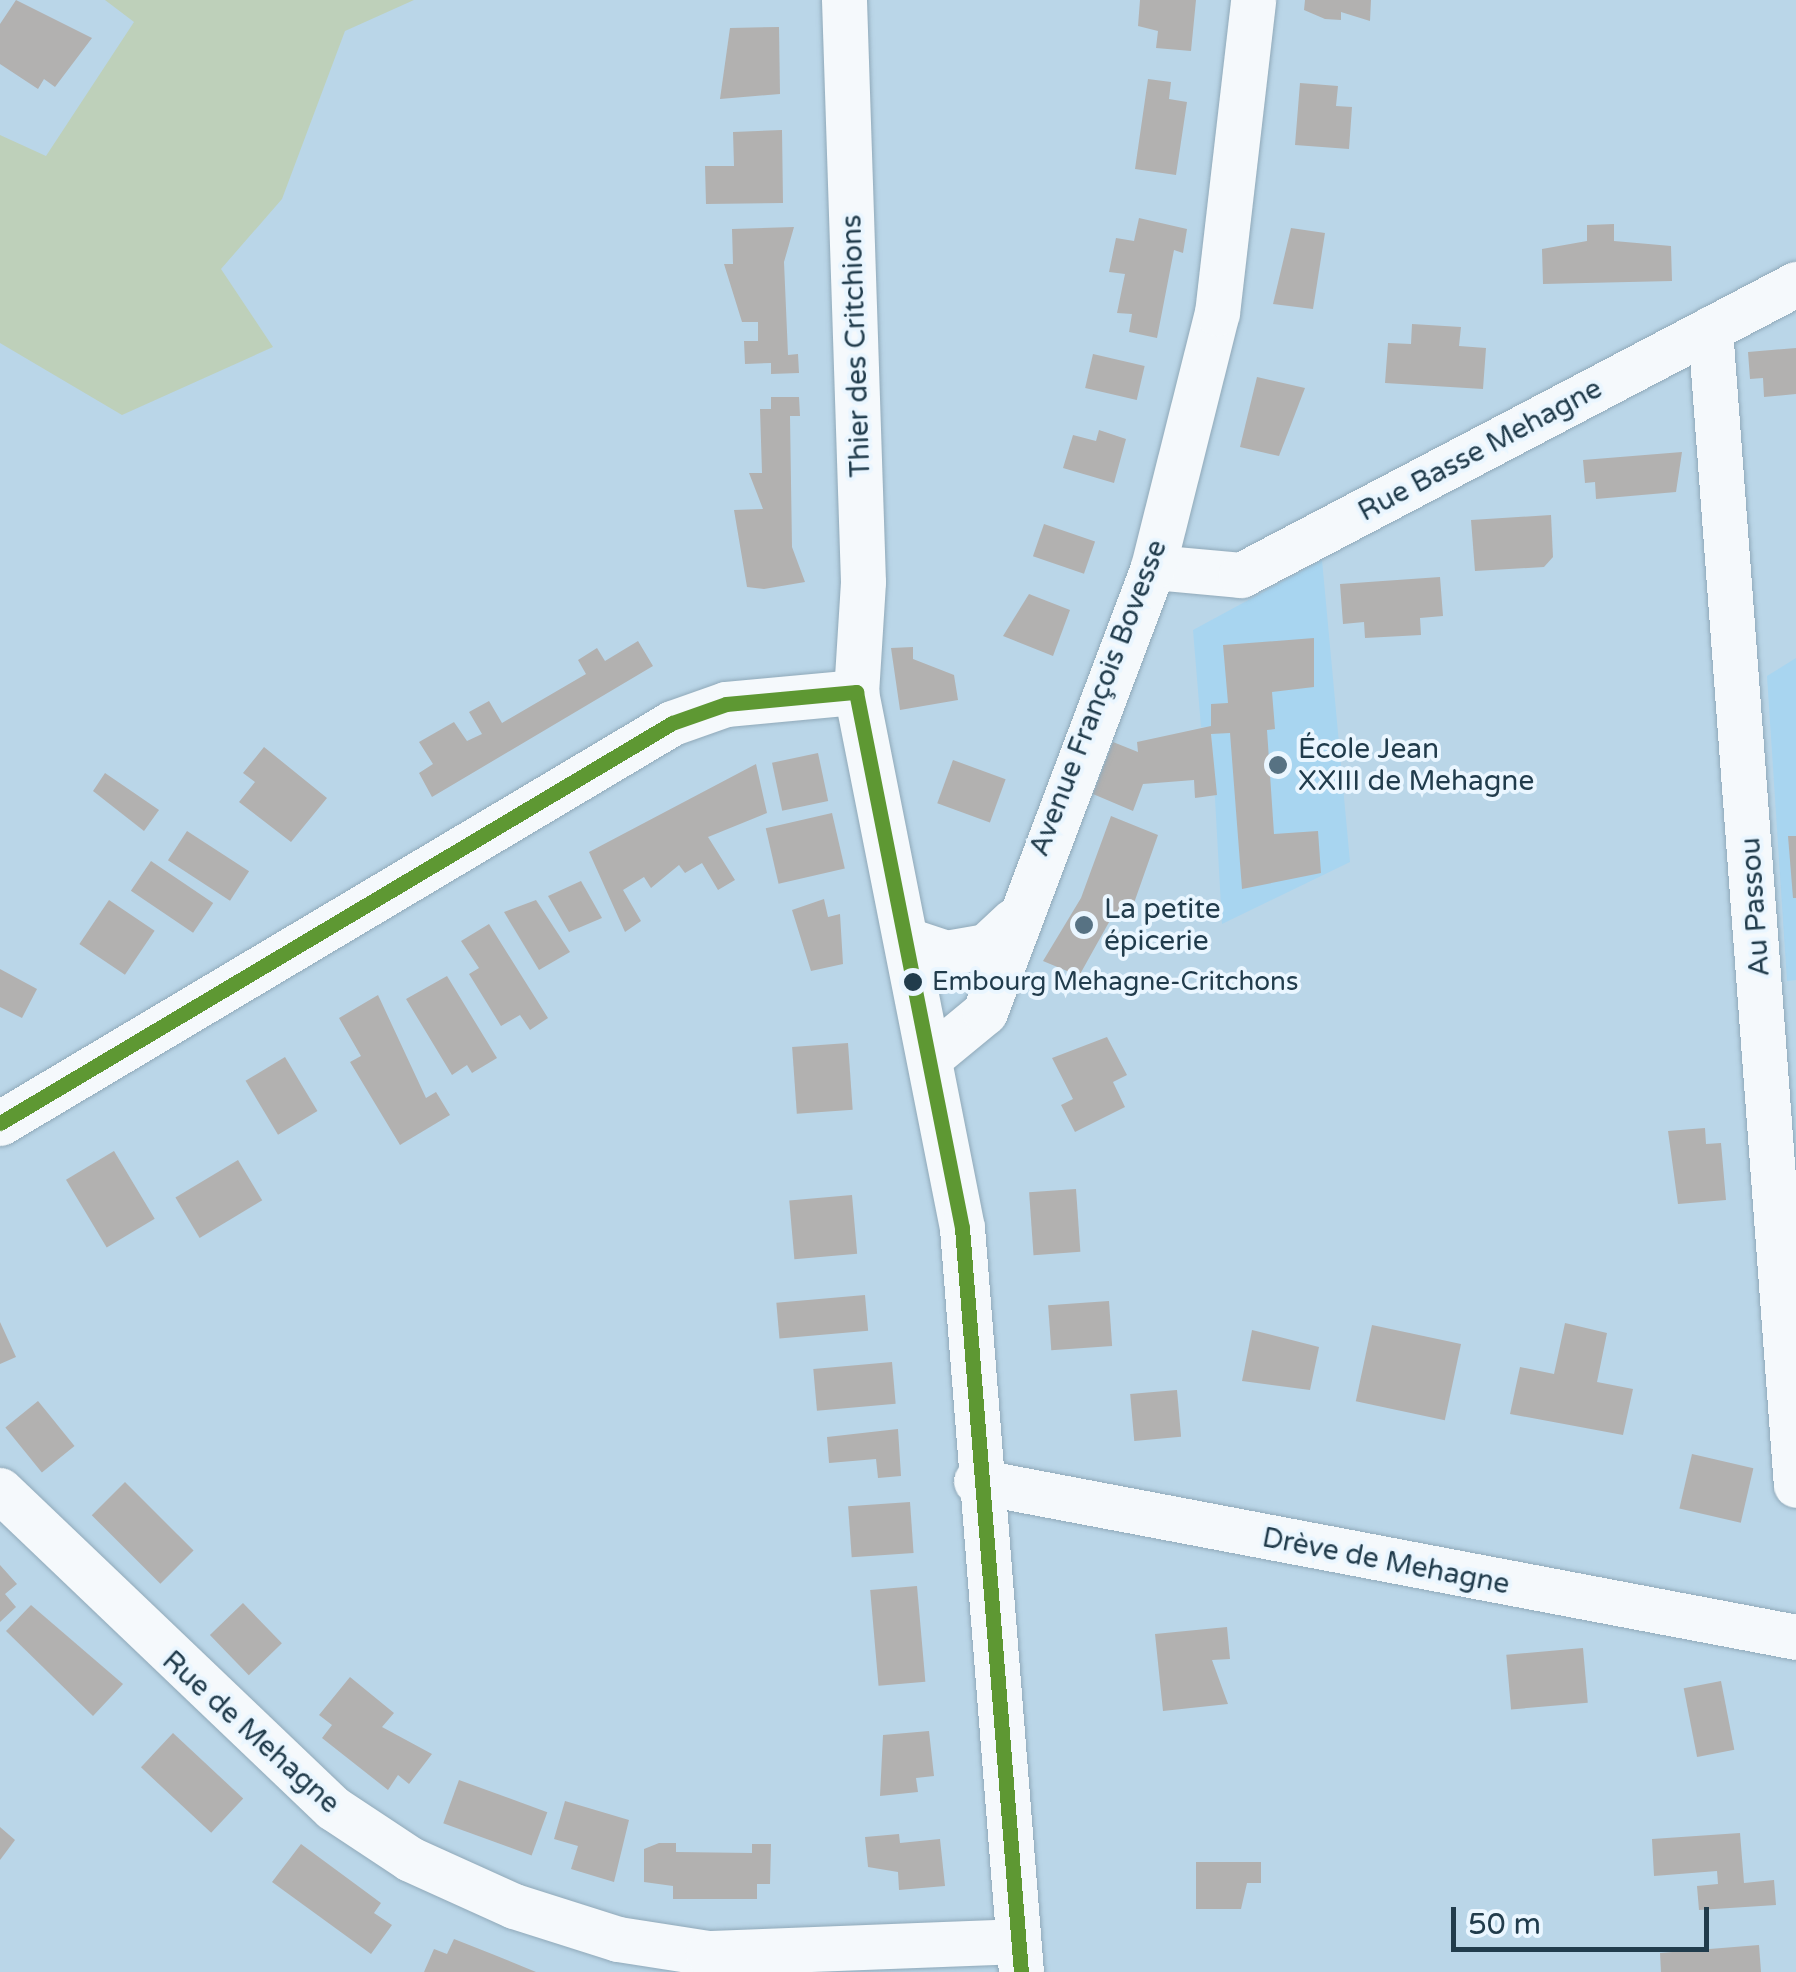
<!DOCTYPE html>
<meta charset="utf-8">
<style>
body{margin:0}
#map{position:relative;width:1796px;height:1972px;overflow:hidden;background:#bad6e8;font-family:"Varela Round",sans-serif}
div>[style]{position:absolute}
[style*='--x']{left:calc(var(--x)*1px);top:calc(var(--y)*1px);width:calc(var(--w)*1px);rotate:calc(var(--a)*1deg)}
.built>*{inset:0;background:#a8d5f0}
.green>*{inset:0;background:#bed0ba}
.building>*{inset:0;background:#b2b1b0;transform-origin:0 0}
.roads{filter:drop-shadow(0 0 2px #90a9b9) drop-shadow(0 0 2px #90a9b9)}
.minor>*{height:45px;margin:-22.5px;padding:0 22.5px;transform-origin:22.5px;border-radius:22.5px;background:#f5f9fc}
.bus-1>*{height:15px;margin:-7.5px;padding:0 7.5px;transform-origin:7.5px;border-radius:7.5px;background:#5e9833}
.dots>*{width:28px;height:28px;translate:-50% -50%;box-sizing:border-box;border:5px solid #eaf6ff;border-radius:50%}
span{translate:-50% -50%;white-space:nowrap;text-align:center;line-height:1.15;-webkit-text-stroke:8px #eaf6ff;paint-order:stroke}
.bus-label{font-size:26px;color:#213c4c}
.left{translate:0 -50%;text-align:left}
.street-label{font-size:28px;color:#213c4c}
.poi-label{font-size:28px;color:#213c4c}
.scale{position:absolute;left:1451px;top:1907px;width:258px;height:45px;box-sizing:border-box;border:5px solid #213c4c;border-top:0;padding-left:12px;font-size:30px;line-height:35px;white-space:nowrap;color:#213c4c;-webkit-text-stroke:8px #eaf6ff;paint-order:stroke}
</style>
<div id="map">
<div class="built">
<i style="clip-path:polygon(1322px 560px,1350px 862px,1222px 924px,1211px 727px,1201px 727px,1193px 630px)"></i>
<i style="clip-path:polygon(1796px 658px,1796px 980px,1787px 981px,1767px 676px)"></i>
</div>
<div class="green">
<i style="clip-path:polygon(105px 0,414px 0,345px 31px,282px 199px,221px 269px,273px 347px,122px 415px,0 343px,0 135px,46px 156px,134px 22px)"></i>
</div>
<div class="building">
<i style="clip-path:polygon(16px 0,92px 38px,55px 87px,44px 79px,38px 89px,0 64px,0 24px)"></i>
<i style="clip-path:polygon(1140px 0,1196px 0,1191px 51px,1156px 48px,1158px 31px,1138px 26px)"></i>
<i style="clip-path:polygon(1305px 0,1371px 0,1370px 21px,1341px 12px,1341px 20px,1325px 19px,1304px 10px)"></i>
<i style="clip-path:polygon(779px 27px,780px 94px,720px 99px,730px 28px)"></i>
<i style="clip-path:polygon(1148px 79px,1171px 82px,1169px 99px,1187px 102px,1176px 175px,1135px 169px)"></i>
<i style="clip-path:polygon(1300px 83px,1338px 86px,1336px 106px,1352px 107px,1349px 149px,1295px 145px)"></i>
<i style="clip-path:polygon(782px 130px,783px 203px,706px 204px,705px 166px,734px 166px,733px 132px)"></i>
<i style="clip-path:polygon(1139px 218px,1187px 229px,1183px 253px,1174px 250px,1157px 338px,1129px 332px,1132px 314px,1117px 313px,1125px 274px,1109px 272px,1116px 238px,1134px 241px)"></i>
<i style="clip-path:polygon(1614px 224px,1614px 241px,1671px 246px,1672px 281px,1543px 284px,1542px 249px,1587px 241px,1587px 225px)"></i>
<i style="clip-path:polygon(794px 227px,784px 262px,788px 355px,798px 354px,799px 373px,771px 374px,771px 363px,745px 364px,744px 341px,758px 341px,758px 322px,742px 322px,724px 264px,733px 264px,732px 229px)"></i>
<i style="clip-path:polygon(1291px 228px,1325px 233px,1313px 309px,1273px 304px)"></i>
<i style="clip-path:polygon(1412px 324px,1461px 327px,1459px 346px,1486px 348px,1483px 389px,1385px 383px,1388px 343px,1411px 344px)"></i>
<i style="clip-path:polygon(1796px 348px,1796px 394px,1764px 397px,1763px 378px,1750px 379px,1748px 352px)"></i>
<i style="left:1093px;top:354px;width:53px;height:35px;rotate:13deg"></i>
<i style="clip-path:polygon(1257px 377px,1305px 388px,1279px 456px,1240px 447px)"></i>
<i style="clip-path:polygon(771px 397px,799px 397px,800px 416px,790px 416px,792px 547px,805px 582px,764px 589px,747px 587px,734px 510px,763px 509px,749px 473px,762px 473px,760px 409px,771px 409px)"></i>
<i style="clip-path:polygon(1099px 430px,1126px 439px,1114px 483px,1063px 468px,1073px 435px,1096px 441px)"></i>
<i style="clip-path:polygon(1682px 452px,1676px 492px,1596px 499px,1595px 482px,1585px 483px,1583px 460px)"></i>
<i style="clip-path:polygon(1551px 515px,1553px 557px,1544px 567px,1475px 571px,1471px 520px)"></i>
<i style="left:1044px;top:524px;width:54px;height:34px;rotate:19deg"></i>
<i style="clip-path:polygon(1440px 577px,1443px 616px,1420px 618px,1421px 635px,1365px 638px,1364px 622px,1343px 624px,1340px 584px)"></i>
<i style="clip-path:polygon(1029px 594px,1070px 610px,1053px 656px,1003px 636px)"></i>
<i style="clip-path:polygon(1314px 638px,1314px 687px,1272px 692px,1275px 729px,1267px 730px,1274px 834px,1318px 831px,1321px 873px,1242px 889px,1230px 733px,1211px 734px,1217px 795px,1195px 798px,1194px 780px,1143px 784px,1133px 811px,1093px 794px,1113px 742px,1138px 752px,1137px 742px,1211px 726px,1211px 704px,1228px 703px,1223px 645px)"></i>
<i style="clip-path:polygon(638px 641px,653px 666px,432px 797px,419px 773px,433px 764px,419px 742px,454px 722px,467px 741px,482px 734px,469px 712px,489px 701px,502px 723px,586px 674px,578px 660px,597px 648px,605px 661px)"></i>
<i style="clip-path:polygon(913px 647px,913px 659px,954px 675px,958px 700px,900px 710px,891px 648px)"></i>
<i style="clip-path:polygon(264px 747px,327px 798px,291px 842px,239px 802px,255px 782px,243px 773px)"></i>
<i style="left:818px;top:753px;width:49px;height:47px;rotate:78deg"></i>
<i style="left:953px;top:760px;width:56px;height:46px;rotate:20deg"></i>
<i style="clip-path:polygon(756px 764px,767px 813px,708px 837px,735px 880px,718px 890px,702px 863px,685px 873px,679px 865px,651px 888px,644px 877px,623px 890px,641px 921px,625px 932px,589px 852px)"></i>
<i style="clip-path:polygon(105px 773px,159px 810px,144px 831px,93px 791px)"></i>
<i style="left:832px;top:813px;width:57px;height:68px;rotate:77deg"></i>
<i style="clip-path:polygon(1111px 816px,1158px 835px,1128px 920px,1113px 915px,1079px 976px,1043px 961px,1081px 898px)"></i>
<i style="left:187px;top:831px;width:74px;height:35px;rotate:33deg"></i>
<i style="clip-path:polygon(1788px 836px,1796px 836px,1796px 898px,1793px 898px)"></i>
<i style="left:151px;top:861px;width:75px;height:36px;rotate:34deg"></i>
<i style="clip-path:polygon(581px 881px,602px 918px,569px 932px,548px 896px)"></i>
<i style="clip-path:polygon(824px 899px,828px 917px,840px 914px,843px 964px,811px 971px,792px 910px)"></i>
<i style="left:109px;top:900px;width:55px;height:53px;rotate:34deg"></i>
<i style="clip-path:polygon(536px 900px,570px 952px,539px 970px,504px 912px)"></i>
<i style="clip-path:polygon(489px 924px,548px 1018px,530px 1030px,520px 1015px,501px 1026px,469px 974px,479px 968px,461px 941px)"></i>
<i style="clip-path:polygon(0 969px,37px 989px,22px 1018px,0 1007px)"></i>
<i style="clip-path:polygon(447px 976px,497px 1058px,472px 1073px,467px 1065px,452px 1075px,406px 999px)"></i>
<i style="clip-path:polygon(378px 995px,426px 1098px,436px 1092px,450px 1115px,400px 1145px,350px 1062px,361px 1056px,339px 1018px)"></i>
<i style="clip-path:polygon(1107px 1037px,1127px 1075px,1113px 1082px,1125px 1107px,1075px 1132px,1061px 1105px,1073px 1099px,1052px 1058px)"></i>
<i style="left:848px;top:1043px;width:67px;height:56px;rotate:86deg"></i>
<i style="left:285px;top:1057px;width:63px;height:46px;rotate:59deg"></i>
<i style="clip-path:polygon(1705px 1128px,1706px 1144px,1721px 1143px,1726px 1200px,1678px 1204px,1668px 1131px)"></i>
<i style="left:114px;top:1151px;width:79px;height:56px;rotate:59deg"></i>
<i style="left:238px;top:1160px;width:47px;height:73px;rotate:59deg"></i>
<i style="left:1076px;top:1189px;width:63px;height:47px;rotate:86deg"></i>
<i style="left:852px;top:1195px;width:59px;height:63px;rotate:85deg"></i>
<i style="left:865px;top:1295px;width:36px;height:89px;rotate:85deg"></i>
<i style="left:1109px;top:1301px;width:45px;height:61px;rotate:86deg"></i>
<i style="clip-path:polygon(0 1322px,16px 1357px,0 1364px)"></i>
<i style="clip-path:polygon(1565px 1323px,1607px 1333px,1597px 1382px,1633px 1389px,1623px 1435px,1510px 1414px,1520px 1367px,1554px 1374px)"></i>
<i style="left:1372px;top:1325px;width:91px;height:78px;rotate:12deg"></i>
<i style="clip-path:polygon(1252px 1330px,1319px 1347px,1310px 1390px,1242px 1381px)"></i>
<i style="left:892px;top:1362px;width:42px;height:79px;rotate:85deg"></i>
<i style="left:1177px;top:1390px;width:47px;height:47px;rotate:85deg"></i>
<i style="left:38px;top:1401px;width:58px;height:42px;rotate:51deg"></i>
<i style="clip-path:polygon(898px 1429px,901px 1476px,878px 1478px,876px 1459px,829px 1463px,827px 1437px)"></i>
<i style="left:1692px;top:1454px;width:63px;height:56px;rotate:13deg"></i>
<i style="left:125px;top:1482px;width:97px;height:47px;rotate:45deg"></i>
<i style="left:910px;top:1502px;width:51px;height:62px;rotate:86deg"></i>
<i style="clip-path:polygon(0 1565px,17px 1584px,5px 1594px,16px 1607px,0 1622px)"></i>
<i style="left:917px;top:1586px;width:96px;height:47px;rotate:85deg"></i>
<i style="left:243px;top:1603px;width:56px;height:46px;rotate:46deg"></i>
<i style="clip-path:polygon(31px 1605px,123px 1684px,93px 1716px,6px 1631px)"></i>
<i style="clip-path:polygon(1227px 1627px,1230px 1659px,1212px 1660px,1228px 1704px,1163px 1711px,1155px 1634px)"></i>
<i style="left:1583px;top:1648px;width:55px;height:77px;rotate:85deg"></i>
<i style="clip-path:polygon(350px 1677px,394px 1713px,382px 1727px,432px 1754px,409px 1784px,398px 1775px,388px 1790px,322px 1738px,332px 1725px,319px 1715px)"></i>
<i style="left:1721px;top:1681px;width:70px;height:38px;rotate:79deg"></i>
<i style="clip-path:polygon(929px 1731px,934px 1776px,916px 1778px,918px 1792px,880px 1796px,883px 1735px)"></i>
<i style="left:173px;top:1733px;width:96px;height:47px;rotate:43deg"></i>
<i style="left:459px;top:1780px;width:94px;height:46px;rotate:20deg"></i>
<i style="clip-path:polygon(565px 1801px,629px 1820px,614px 1882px,571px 1869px,578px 1846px,554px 1839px)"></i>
<i style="clip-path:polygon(0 1827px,15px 1840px,0 1860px)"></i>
<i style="clip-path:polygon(1740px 1833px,1744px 1883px,1774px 1880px,1776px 1905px,1699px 1910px,1697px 1886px,1718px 1884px,1717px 1871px,1654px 1876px,1652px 1839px)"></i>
<i style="clip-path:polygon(899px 1834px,900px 1843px,940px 1839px,945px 1886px,899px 1890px,898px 1872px,868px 1867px,865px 1837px)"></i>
<i style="clip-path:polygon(659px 1843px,676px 1843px,676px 1852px,752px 1853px,752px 1844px,771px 1844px,770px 1884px,757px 1884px,757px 1899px,673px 1899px,673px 1886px,644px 1882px,644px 1849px)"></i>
<i style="clip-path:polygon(301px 1844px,381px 1903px,374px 1913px,392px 1925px,371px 1954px,272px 1882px)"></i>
<i style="clip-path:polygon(1196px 1862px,1261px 1862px,1261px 1883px,1247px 1883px,1241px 1909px,1196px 1909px)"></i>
<i style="clip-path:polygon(454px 1939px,492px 1954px,536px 1972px,424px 1972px,434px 1949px,447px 1954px)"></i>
<i style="clip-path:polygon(1759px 1945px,1761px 1972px,1661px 1972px,1660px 1953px)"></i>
</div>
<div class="roads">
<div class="minor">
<i style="--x:844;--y:0;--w:582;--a:88.13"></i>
<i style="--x:863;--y:582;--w:110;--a:93.6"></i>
<i style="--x:856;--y:692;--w:546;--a:78.81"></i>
<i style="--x:962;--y:1228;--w:746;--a:85.47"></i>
<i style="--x:1710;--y:329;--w:1159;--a:85.75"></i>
<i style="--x:1153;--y:567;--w:88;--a:5.2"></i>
<i style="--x:1241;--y:575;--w:627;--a:-27.67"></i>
<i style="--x:913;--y:942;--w:35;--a:18"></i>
<i style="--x:946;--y:953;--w:41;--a:-9.9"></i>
<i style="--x:986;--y:946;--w:37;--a:-43"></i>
<i style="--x:933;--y:1055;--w:67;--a:-39.6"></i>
<i style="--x:985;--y:1012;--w:476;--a:-69.3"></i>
<i style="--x:1153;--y:567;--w:262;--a:-75.9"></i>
<i style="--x:1217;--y:313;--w:315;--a:-83.4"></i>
<i style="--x:0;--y:1123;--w:782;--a:-30.76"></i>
<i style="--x:672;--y:723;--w:57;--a:-19.4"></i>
<i style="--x:726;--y:704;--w:131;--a:-5.3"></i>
<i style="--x:976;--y:1481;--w:835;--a:10.77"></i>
<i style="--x:0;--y:1490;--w:460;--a:43.7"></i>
<i style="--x:333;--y:1808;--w:92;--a:33.5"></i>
<i style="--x:410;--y:1859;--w:114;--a:24.3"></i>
<i style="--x:514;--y:1906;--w:109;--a:17.6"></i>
<i style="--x:618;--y:1939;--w:91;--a:8.8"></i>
<i style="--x:708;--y:1953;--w:310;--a:-2.2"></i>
</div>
</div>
<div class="bus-1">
<i style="--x:856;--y:692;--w:546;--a:78.81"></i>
<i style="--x:962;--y:1228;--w:746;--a:85.47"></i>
<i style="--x:0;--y:1123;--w:782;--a:-30.76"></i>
<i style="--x:672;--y:723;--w:57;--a:-19.4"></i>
<i style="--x:726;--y:704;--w:131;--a:-5.3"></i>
</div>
<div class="dots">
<i style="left:1278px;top:765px;background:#577283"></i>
<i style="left:1084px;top:925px;background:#577283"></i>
<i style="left:913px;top:982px;background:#213c4c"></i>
</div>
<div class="bus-label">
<span class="left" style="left:932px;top:982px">Embourg Mehagne-Critchons</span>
</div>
<div class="street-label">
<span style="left:856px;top:346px;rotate:-92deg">Thier des Critchions</span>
<span style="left:1480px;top:450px;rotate:-28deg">Rue Basse Mehagne</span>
<span style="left:1098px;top:698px;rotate:-69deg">Avenue François Bovesse</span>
<span style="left:1755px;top:907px;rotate:-94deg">Au Passou</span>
<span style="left:1386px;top:1561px;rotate:11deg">Drève de Mehagne</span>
<span style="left:251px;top:1732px;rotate:42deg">Rue de Mehagne</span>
</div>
<div class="poi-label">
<span class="left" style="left:1298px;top:765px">École Jean<br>XXIII de Mehagne</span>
<span class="left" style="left:1104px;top:925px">La petite<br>épicerie</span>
</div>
<div class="scale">50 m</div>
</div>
